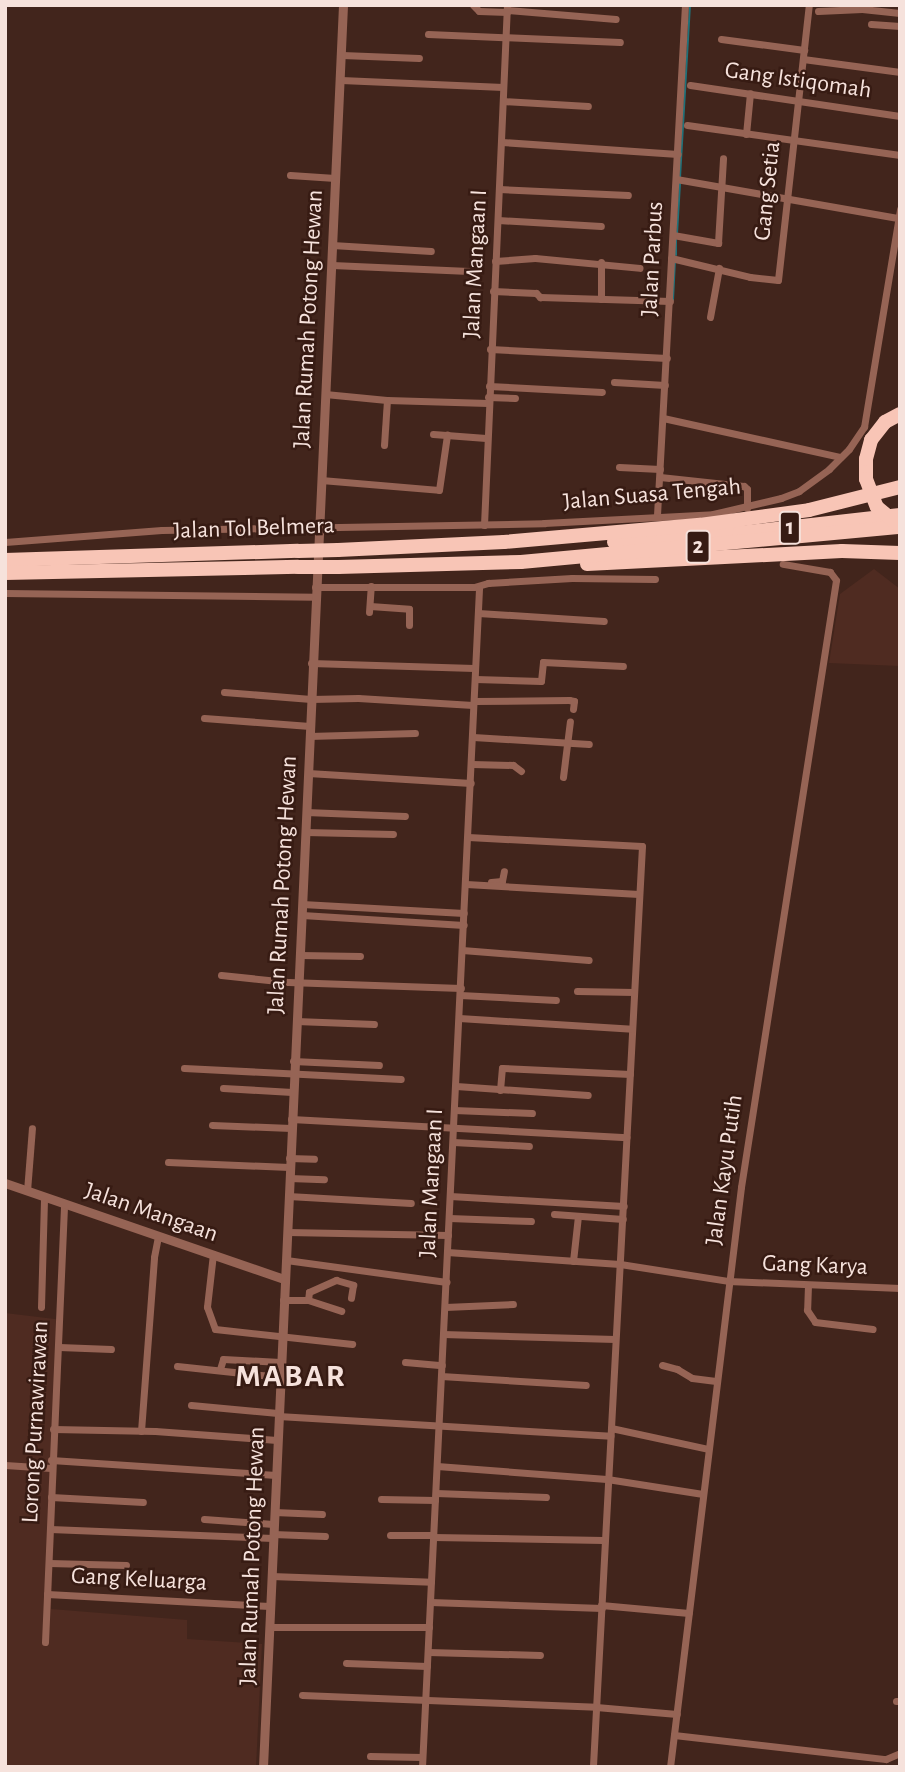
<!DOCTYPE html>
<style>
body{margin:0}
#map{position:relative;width:905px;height:1772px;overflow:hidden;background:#42251c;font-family:"Alegreya Sans",sans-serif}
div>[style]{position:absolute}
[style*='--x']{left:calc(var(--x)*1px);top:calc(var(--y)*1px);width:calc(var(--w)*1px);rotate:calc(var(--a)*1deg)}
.built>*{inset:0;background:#4f2b21}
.stream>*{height:2px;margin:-1px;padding:0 1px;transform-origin:1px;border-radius:1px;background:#207179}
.minor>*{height:7px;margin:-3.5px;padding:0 3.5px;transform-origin:3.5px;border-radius:3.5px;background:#966455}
.tertiary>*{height:9px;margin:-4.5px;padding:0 4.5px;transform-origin:4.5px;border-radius:4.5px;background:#966455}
.motorway>*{height:14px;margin:-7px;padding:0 7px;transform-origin:7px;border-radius:7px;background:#f8c5b6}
.motorway-bridge>*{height:14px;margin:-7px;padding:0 7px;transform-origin:7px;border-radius:7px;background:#f8c5b6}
span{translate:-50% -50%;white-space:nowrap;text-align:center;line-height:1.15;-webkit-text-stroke:5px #371b13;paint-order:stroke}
.shield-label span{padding:2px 5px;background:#371b13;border:2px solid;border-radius:5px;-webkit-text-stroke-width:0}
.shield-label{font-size:23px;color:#f6e2dc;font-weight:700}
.street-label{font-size:24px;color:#f6e2dc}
.district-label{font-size:32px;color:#f6e2dc;font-weight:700;letter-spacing:2px}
.frame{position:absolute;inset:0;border:7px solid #f6e2dc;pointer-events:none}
</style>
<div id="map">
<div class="built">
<i style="clip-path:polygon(874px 569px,900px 589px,900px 666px,829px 663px,840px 594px)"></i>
<i style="clip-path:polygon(5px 1313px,63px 1320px,51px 1609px,187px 1620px,187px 1639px,262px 1644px,256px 1767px,5px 1767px)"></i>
</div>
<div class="stream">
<i style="--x:680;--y:178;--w:173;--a:-86.7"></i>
<i style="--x:677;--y:234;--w:51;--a:-86.6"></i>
<i style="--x:676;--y:255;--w:16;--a:-90"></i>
<i style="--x:673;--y:300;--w:40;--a:-87.1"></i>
</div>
<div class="minor">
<i style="--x:473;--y:5;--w:8;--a:45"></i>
<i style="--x:479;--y:11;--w:28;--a:2"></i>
<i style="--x:507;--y:10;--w:109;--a:4.7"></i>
<i style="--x:818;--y:11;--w:44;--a:-2.6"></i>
<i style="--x:862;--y:9;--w:38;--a:6"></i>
<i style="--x:871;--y:24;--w:29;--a:4"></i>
<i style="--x:428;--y:34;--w:192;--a:2.4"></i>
<i style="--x:721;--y:39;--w:84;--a:7.5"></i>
<i style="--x:342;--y:55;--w:77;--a:2.2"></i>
<i style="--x:803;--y:59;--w:98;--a:7.6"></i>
<i style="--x:341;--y:80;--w:162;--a:2.5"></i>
<i style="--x:690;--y:85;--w:212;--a:8.4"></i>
<i style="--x:503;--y:101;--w:85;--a:3.4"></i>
<i style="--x:687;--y:125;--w:215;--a:8"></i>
<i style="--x:746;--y:134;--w:41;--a:-84.4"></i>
<i style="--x:502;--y:142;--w:176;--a:3.9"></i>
<i style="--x:290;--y:175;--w:45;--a:3.8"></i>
<i style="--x:676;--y:179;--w:225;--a:10"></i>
<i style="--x:499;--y:189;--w:129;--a:2.7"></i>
<i style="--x:498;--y:220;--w:103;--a:3.3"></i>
<i style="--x:673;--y:235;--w:46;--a:10.1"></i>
<i style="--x:718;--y:243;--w:85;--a:-86.6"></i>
<i style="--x:332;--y:245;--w:99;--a:3.5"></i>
<i style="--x:671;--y:258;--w:81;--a:13.5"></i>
<i style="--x:750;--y:277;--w:28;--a:6"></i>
<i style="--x:778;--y:280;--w:277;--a:-83.6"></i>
<i style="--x:495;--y:261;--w:40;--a:-4.3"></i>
<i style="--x:535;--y:258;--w:105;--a:5.4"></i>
<i style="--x:601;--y:262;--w:37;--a:90"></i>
<i style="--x:332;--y:265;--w:137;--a:2.5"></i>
<i style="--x:493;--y:291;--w:43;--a:2.7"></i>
<i style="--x:536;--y:293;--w:6;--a:45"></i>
<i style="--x:540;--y:297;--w:130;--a:1.8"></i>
<i style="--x:710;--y:317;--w:50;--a:-79.6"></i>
<i style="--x:490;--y:349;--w:177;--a:2.9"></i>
<i style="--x:614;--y:382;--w:51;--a:3.4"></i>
<i style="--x:489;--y:386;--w:113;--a:3"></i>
<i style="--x:325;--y:394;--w:62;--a:5.5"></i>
<i style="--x:387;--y:400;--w:101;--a:1.7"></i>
<i style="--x:488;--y:397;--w:27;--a:2"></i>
<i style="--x:663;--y:418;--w:182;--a:12.4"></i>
<i style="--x:433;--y:434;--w:53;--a:4.3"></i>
<i style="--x:384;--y:445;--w:45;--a:-86.2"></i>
<i style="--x:619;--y:467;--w:41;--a:2.8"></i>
<i style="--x:660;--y:477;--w:84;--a:6.1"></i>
<i style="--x:744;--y:486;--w:4;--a:45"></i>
<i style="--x:747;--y:489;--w:19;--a:90"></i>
<i style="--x:321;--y:480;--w:118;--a:4.8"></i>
<i style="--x:439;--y:490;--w:56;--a:-81.7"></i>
<i style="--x:657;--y:515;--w:511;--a:-86.86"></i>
<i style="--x:484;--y:525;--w:521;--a:-87.47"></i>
<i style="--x:5;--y:542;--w:157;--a:-4.4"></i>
<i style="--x:162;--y:530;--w:382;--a:-1"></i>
<i style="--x:544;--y:523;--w:169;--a:-3"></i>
<i style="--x:713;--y:514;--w:70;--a:-13.2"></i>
<i style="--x:781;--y:498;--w:19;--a:-21"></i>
<i style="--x:799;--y:491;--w:37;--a:-36"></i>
<i style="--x:829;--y:469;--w:28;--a:-45"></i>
<i style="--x:849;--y:449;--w:27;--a:-56"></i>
<i style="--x:864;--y:427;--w:221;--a:-80.6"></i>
<i style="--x:315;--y:587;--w:159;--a:0"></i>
<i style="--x:474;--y:587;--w:15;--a:-16"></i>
<i style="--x:488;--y:583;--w:84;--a:-3.4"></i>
<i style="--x:572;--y:578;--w:83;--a:0.7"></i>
<i style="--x:5;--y:593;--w:310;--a:0.7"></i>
<i style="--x:370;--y:606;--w:39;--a:4"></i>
<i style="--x:409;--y:609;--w:16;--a:90"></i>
<i style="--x:369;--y:612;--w:26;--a:-86"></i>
<i style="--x:478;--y:613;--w:126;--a:3.6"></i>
<i style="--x:311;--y:663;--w:163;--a:1.8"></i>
<i style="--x:475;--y:679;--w:66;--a:1.7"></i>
<i style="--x:541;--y:681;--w:19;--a:-84"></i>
<i style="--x:543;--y:662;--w:80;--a:2.9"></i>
<i style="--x:224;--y:692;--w:87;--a:4.6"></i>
<i style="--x:311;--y:699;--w:47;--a:-1.2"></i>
<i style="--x:358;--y:698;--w:115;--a:3.5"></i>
<i style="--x:474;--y:701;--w:95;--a:-0.6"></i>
<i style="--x:569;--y:700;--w:5;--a:11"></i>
<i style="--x:574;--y:701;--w:8;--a:97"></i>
<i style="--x:204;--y:718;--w:106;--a:4.3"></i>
<i style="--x:309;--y:736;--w:106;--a:-1.6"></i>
<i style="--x:473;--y:737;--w:116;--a:3.5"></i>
<i style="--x:472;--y:764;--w:41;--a:1.4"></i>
<i style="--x:513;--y:765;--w:10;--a:37"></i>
<i style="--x:308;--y:773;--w:163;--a:3.5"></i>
<i style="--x:563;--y:777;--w:56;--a:-82.9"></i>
<i style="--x:306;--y:812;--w:99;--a:2.3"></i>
<i style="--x:305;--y:832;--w:88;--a:1.3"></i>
<i style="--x:468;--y:837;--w:174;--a:3"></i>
<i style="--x:642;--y:846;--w:922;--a:93.05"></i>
<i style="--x:491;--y:882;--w:11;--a:-5"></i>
<i style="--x:502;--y:881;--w:10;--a:-79"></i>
<i style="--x:466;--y:884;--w:173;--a:3.3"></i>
<i style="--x:302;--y:904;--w:162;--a:3.2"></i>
<i style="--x:302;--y:915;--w:162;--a:3.5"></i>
<i style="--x:462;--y:950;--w:127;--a:4.5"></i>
<i style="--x:300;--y:955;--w:60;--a:1"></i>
<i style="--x:221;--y:975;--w:67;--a:6"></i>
<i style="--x:288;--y:982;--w:173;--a:2"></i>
<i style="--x:577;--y:991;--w:57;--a:1"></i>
<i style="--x:460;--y:995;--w:96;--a:3"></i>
<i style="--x:459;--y:1018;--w:173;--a:3.6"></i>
<i style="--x:296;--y:1021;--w:78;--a:2.2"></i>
<i style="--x:293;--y:1061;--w:86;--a:2.7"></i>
<i style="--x:184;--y:1068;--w:217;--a:2.9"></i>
<i style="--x:456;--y:1086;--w:132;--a:3.9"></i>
<i style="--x:223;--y:1088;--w:69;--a:3.3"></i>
<i style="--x:500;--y:1090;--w:22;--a:-85"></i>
<i style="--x:502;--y:1068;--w:128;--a:2.7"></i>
<i style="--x:454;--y:1110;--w:78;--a:2.2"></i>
<i style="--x:291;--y:1119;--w:336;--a:3.1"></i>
<i style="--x:212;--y:1125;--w:79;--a:2.2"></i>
<i style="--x:453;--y:1142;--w:76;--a:3"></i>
<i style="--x:289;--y:1158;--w:25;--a:2"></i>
<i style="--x:168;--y:1162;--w:121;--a:2.4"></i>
<i style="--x:289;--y:1178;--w:35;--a:2"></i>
<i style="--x:27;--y:1191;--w:63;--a:-85.5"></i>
<i style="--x:288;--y:1196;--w:123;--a:3.3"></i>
<i style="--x:450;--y:1196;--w:174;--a:3.3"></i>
<i style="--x:554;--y:1214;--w:69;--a:4.1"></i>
<i style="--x:449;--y:1218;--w:82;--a:2.1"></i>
<i style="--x:287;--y:1232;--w:161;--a:1.1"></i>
<i style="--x:447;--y:1252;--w:173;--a:4"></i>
<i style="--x:620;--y:1264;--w:109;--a:8.9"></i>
<i style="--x:728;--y:1281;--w:172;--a:2.3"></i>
<i style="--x:213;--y:1254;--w:53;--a:96.5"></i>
<i style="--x:207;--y:1307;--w:23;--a:70"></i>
<i style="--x:215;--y:1329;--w:138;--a:6.2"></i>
<i style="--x:286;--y:1260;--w:162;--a:7.8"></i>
<i style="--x:573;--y:1261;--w:45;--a:-83.7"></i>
<i style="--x:808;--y:1285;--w:25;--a:92"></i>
<i style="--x:807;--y:1310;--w:14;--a:56"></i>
<i style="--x:815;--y:1322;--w:58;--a:6.9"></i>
<i style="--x:283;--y:1300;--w:25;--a:0"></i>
<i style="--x:308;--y:1300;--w:35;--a:18"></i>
<i style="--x:308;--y:1300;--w:8;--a:-83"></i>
<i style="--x:309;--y:1292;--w:30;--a:-24"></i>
<i style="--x:336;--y:1280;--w:18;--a:16"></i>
<i style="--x:353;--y:1285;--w:13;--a:99"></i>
<i style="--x:41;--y:1307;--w:110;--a:-88.4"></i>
<i style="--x:445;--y:1307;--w:68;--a:-2.5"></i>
<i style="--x:443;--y:1334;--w:172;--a:1.7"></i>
<i style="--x:59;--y:1347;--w:52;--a:2.2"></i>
<i style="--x:405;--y:1362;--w:37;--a:5"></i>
<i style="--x:662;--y:1365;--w:16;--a:15"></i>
<i style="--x:677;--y:1369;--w:17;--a:31"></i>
<i style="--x:692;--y:1378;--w:24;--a:7"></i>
<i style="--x:177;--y:1366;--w:104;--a:6.1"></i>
<i style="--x:220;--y:1369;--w:10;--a:-73"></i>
<i style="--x:223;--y:1359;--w:57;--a:3"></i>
<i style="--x:441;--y:1376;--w:145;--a:3.6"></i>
<i style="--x:191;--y:1405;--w:87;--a:5.3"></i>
<i style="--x:278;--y:1416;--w:333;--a:3.4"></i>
<i style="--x:611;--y:1428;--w:99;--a:12.2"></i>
<i style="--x:53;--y:1429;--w:102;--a:1.1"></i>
<i style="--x:155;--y:1431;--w:122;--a:4.2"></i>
<i style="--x:141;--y:1431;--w:174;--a:-85.7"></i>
<i style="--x:154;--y:1257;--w:21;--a:-79"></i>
<i style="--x:51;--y:1460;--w:225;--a:3.8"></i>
<i style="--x:5;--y:1465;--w:46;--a:3.7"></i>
<i style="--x:437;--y:1466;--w:170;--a:4.4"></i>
<i style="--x:607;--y:1479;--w:97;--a:8.9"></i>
<i style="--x:436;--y:1493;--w:110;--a:2.1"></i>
<i style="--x:51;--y:1497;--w:92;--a:3.1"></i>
<i style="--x:381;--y:1499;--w:54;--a:1.1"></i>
<i style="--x:274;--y:1512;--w:48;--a:2.4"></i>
<i style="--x:204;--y:1519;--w:69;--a:4.1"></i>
<i style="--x:50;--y:1529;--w:223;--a:2.3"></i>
<i style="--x:273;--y:1534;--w:52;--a:2.2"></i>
<i style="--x:390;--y:1535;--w:43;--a:0"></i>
<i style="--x:433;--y:1537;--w:170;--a:1"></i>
<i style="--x:49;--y:1563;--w:77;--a:1.5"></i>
<i style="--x:271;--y:1576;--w:160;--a:2.1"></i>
<i style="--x:47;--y:1594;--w:223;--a:3.1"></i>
<i style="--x:430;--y:1602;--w:172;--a:2"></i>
<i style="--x:601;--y:1605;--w:88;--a:5.2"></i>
<i style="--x:269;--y:1627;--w:160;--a:0"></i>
<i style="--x:45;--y:1642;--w:438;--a:-87.5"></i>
<i style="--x:428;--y:1652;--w:112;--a:1.5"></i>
<i style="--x:346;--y:1663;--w:81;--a:2.1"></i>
<i style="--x:302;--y:1695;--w:294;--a:2.3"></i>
<i style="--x:596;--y:1707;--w:81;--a:4.9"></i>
<i style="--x:896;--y:1701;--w:4;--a:0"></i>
<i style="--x:674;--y:1735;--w:213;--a:6.5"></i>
<i style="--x:370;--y:1756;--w:52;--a:1.1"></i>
<i style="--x:886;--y:1759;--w:15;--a:-23"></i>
<i style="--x:422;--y:1767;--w:1181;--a:-87.23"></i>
<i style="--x:670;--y:1767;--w:584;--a:-83.02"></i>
<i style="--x:741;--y:1187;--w:614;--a:-81.1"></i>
<i style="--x:836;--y:580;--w:10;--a:-127"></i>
<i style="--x:830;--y:572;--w:48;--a:-170.3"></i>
</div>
<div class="tertiary">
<i style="--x:5;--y:1183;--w:295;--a:19"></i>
<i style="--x:263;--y:1767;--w:1764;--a:-87.4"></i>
</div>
<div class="motorway">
<i style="--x:866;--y:479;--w:20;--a:-90"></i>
<i style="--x:866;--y:459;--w:20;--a:-75"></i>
<i style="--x:871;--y:440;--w:23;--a:-52"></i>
<i style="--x:885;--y:422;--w:17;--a:-28"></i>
<i style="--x:614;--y:542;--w:125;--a:-4.1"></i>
<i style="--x:739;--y:533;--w:162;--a:-6.4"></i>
<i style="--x:338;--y:550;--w:166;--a:-2.8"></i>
<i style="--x:504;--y:542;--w:197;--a:-5"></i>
<i style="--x:700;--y:525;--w:110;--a:-7.8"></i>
<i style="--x:809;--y:510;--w:94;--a:-14.2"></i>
<i style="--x:5;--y:560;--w:293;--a:-1.8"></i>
<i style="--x:587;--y:564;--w:255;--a:-2.9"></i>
<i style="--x:842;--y:551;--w:58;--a:2"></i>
<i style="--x:338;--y:567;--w:183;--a:-1.6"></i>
<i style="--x:521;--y:562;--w:381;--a:-5.3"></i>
<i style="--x:5;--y:573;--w:293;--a:-1.2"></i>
</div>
<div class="motorway-bridge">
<i style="--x:866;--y:479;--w:30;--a:69"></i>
<i style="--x:877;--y:507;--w:30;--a:40"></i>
<i style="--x:298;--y:551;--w:40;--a:-1.4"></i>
<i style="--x:298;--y:567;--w:40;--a:0"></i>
</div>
<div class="shield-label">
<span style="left:790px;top:528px">1</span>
<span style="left:698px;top:547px">2</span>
</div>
<div class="street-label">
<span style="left:798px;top:81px;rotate:8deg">Gang Istiqomah</span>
<span style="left:768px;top:191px;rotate:-84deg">Gang Setia</span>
<span style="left:653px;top:259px;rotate:-87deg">Jalan Parbus</span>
<span style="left:476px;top:264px;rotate:-87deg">Jalan Mangaan I</span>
<span style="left:309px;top:319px;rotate:-87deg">Jalan Rumah Potong Hewan</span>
<span style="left:652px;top:495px;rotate:-5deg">Jalan Suasa Tengah</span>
<span style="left:254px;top:529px;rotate:-2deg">Jalan Tol Belmera</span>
<span style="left:283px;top:885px;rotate:-87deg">Jalan Rumah Potong Hewan</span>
<span style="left:725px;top:1170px;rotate:-82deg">Jalan Kayu Putih</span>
<span style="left:432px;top:1183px;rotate:-87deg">Jalan Mangaan I</span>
<span style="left:151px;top:1213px;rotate:19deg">Jalan Mangaan</span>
<span style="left:815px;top:1266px;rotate:2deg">Gang Karya</span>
<span style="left:36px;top:1422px;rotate:-87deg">Lorong Purnawirawan</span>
<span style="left:253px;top:1556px;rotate:-88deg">Jalan Rumah Potong Hewan</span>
<span style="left:139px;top:1580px;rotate:3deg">Gang Keluarga</span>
</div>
<div class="district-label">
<span style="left:291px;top:1376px">MABAR</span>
</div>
<div class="frame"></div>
</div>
